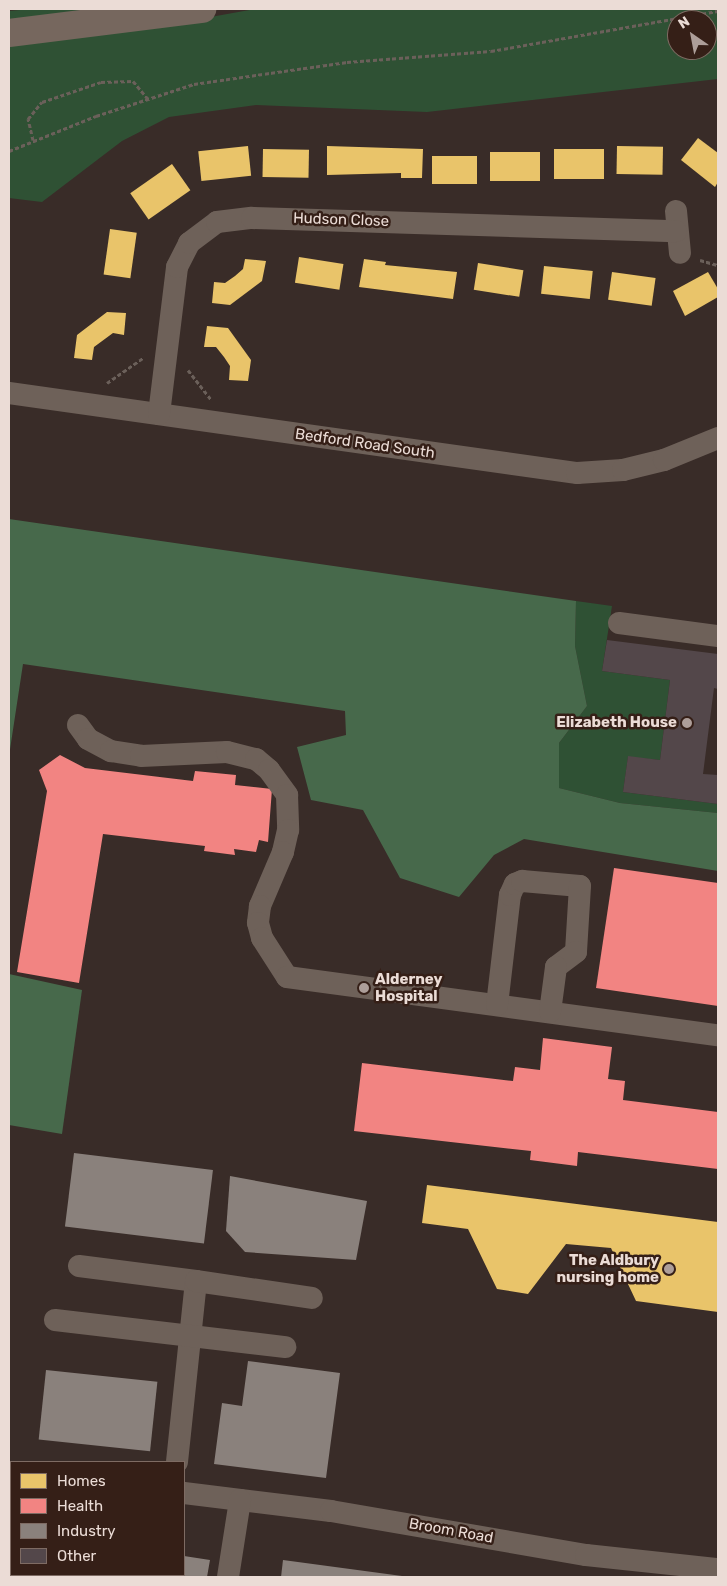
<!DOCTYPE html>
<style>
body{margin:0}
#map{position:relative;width:727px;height:1586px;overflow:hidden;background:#392c28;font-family:Rubik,sans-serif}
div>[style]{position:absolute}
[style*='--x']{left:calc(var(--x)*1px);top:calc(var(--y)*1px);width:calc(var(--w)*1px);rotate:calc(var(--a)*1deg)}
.green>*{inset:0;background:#2f5134}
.forest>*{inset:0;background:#47694b}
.homes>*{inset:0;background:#e9c46a;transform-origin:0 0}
.health>*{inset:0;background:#f28482}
.industry>*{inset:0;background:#8a817c;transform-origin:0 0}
.building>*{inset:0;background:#53474a}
.path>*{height:3px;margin-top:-1.5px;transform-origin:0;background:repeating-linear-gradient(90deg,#6b605a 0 4px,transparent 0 6.5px)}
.minor>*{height:22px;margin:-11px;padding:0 11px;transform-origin:11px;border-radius:11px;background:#6e6159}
.highway>*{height:28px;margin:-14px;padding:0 14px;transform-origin:14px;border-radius:14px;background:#76675e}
.dots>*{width:14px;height:14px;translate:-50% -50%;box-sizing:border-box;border:2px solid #351f17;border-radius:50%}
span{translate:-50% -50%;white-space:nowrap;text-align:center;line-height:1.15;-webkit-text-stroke:5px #351f17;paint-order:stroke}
.street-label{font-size:15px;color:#ebdcd6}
.poi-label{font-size:15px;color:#ebdcd6;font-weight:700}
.right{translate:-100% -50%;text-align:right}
.left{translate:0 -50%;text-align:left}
.frame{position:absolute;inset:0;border:10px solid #ebdcd6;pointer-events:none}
.legend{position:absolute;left:10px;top:1461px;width:175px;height:115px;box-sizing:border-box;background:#351f17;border:1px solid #7e6b63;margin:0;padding:6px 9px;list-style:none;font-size:15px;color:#ebdcd6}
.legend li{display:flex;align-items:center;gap:10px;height:25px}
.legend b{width:25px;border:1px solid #7e6b63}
.north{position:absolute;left:667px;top:10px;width:50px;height:50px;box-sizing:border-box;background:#351f17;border:1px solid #7e6b63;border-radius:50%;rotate:327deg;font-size:14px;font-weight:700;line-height:20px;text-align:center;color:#ebdcd6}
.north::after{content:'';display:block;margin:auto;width:18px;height:22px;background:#ad9e99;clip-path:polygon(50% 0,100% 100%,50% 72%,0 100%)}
</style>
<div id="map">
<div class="green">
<i style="clip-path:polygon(31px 9px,120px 9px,9px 22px,9px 11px)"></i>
<i style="clip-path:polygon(evenodd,255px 9px,718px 9px,718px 79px,427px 112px,256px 105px,169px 117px,122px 141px,42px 202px,9px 198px,9px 45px,144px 29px,255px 9px,677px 20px,707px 20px,707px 50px,677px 50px,677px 20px)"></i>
<i style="clip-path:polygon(576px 601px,612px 606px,602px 671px,670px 680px,660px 760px,628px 757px,623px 792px,718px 804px,718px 813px,620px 803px,559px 788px,559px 743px,587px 706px,575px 646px)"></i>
</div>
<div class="forest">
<i style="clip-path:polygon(9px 519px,576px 601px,575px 646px,587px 706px,559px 743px,559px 788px,620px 803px,718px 813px,718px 871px,524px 839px,494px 855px,459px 897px,400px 878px,363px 810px,311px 800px,297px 747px,346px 735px,345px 711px,23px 664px,9px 756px)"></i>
<i style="clip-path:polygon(9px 974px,82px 990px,62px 1134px,9px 1125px)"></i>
</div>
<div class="homes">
<i style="clip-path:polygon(698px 138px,718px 153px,718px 182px,715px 187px,681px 160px)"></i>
<i style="left:248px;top:146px;width:30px;height:50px;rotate:84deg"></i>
<i style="clip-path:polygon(327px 146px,423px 149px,422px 178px,401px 178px,401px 173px,327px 175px)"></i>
<i style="left:617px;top:146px;width:46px;height:28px;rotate:1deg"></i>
<i style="left:263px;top:149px;width:46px;height:28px;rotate:1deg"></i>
<i style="left:554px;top:149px;width:50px;height:30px"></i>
<i style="left:490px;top:152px;width:50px;height:29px"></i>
<i style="left:432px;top:156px;width:45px;height:28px"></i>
<i style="left:172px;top:164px;width:32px;height:51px;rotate:55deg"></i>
<i style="left:110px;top:229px;width:27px;height:46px;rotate:8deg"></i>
<i style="left:299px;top:257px;width:45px;height:26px;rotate:9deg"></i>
<i style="clip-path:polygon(245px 259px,266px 261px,262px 281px,230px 305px,212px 303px,214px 282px,225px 283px,235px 276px,243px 269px)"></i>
<i style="clip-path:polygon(364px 259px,386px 262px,385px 265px,457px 272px,453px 299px,359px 287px)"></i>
<i style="left:478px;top:263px;width:46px;height:27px;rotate:9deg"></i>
<i style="left:544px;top:266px;width:49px;height:28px;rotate:6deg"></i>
<i style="left:612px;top:272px;width:44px;height:28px;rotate:8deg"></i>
<i style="clip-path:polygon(708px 272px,718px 289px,718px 297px,685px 316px,673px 291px)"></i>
<i style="clip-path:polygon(107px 312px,126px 313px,124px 335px,113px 333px,94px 347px,92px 360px,74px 358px,77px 335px)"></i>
<i style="clip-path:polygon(207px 326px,228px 328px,251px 360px,248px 381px,229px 380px,230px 366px,224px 357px,216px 347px,204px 347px)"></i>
<i style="clip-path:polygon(427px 1185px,718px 1222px,718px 1312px,636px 1301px,611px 1248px,566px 1244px,528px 1294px,497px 1289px,468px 1229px,422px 1223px)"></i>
</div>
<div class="health">
<i style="clip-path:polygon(60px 755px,85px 768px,193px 781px,195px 771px,236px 775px,235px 785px,272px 789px,268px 842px,259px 840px,256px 852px,234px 849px,235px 855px,204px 851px,205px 846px,103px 834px,79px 983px,17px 972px,47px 791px,39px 770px)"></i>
<i style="clip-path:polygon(614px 868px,718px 883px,718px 1006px,596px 988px)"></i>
<i style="clip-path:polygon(543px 1038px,612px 1047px,608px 1079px,625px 1081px,623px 1100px,718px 1112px,718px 1169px,578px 1152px,577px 1166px,530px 1160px,531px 1151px,354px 1131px,362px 1063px,513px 1081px,515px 1067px,540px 1070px)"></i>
</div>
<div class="industry">
<i style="left:74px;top:1153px;width:140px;height:74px;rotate:7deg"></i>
<i style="clip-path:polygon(230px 1176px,367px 1201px,356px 1260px,245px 1252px,226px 1231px)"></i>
<i style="clip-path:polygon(248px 1361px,340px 1373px,326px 1478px,214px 1464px,222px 1403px,242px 1406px)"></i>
<i style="left:46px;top:1370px;width:112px;height:70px;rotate:6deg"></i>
<i style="clip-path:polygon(184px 1556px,210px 1560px,207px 1577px,82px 1577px,184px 1575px)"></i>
<i style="clip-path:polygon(283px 1560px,402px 1576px,402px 1577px,281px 1577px)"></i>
</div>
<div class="building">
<i style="clip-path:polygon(607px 640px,718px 654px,718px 689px,714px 688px,703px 774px,718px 775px,718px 804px,623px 792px,628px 756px,660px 760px,670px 680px,602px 671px)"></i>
</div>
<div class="path">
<i style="--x:33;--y:140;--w:22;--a:-103"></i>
<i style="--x:28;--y:119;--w:22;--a:-51"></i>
<i style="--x:42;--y:102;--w:62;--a:-18.7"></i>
<i style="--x:101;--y:82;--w:32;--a:-2"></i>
<i style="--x:133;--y:81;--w:23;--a:50"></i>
<i style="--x:9;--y:151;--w:94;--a:-21.9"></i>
<i style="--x:96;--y:116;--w:103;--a:-18.1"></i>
<i style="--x:194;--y:84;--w:155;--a:-8.2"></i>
<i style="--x:347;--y:62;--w:144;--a:-4.4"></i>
<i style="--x:491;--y:51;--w:230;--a:-10"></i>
<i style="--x:700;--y:260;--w:19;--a:16"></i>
<i style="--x:188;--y:370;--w:37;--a:52"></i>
<i style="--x:107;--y:383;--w:44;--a:-34.8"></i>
</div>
<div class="minor">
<i style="--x:676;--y:211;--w:42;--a:84.6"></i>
<i style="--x:9;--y:393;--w:574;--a:8.02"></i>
<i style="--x:577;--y:473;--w:46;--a:-3.7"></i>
<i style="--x:623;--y:470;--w:42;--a:-13.7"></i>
<i style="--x:664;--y:460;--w:58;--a:-22.2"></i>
<i style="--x:159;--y:414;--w:148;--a:-83"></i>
<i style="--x:177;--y:267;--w:27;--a:-63"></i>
<i style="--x:189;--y:243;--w:35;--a:-37"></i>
<i style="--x:217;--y:222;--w:35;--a:-7"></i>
<i style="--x:252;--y:218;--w:424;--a:1.8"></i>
<i style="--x:619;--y:623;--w:100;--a:7.5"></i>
<i style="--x:78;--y:725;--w:17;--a:54"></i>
<i style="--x:88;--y:739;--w:26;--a:28"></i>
<i style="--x:111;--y:751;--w:30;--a:9"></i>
<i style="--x:141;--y:756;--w:86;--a:-2.7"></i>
<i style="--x:227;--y:752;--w:30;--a:14"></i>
<i style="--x:256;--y:759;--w:17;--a:40"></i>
<i style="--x:269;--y:770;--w:31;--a:54"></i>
<i style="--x:287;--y:795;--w:35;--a:88"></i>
<i style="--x:288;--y:830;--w:23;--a:103"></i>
<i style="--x:283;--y:852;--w:59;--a:113.1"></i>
<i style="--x:260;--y:906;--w:17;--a:97"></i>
<i style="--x:258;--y:923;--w:16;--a:75"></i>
<i style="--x:262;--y:938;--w:46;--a:57.3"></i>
<i style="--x:287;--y:977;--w:435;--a:7.7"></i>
<i style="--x:497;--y:1005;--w:111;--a:-83.3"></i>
<i style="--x:510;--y:895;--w:12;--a:-66"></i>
<i style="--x:515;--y:884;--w:8;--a:-23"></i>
<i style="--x:522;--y:881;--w:58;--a:4.9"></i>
<i style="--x:580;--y:886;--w:66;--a:93.5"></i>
<i style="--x:576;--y:952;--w:25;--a:143"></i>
<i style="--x:556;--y:967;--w:45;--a:97.6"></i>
<i style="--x:79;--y:1266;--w:118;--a:7.3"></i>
<i style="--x:196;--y:1281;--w:182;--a:96"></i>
<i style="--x:196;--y:1281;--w:117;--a:8.3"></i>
<i style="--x:55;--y:1320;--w:232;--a:6.7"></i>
<i style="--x:9;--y:1480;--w:2;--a:0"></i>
<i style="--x:184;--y:1493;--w:148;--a:7"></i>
<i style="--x:331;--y:1511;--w:259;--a:9.8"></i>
<i style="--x:586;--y:1555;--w:133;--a:6.1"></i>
<i style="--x:228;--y:1577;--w:78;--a:-81.1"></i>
</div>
<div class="highway">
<i style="--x:9;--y:33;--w:195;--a:-7.1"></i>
</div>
<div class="dots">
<i style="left:687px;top:723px;background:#ad9e99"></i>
<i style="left:364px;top:988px;background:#ad9e99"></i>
<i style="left:669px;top:1269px;background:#ad9e99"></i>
</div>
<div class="street-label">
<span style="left:341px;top:220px;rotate:2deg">Hudson Close</span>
<span style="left:365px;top:444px;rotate:8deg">Bedford Road South</span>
<span style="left:451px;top:1531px;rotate:10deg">Broom Road</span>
</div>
<div class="poi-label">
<span class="right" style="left:677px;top:723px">Elizabeth House</span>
<span class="left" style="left:375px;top:988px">Alderney<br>Hospital</span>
<span class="right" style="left:659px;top:1269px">The Aldbury<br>nursing home</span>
</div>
<div class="frame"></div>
<ul class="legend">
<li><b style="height:14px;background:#e9c46a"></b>Homes</li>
<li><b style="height:14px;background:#f28482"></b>Health</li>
<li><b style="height:14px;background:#8a817c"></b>Industry</li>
<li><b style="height:14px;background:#53474a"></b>Other</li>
</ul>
<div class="north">N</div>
</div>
